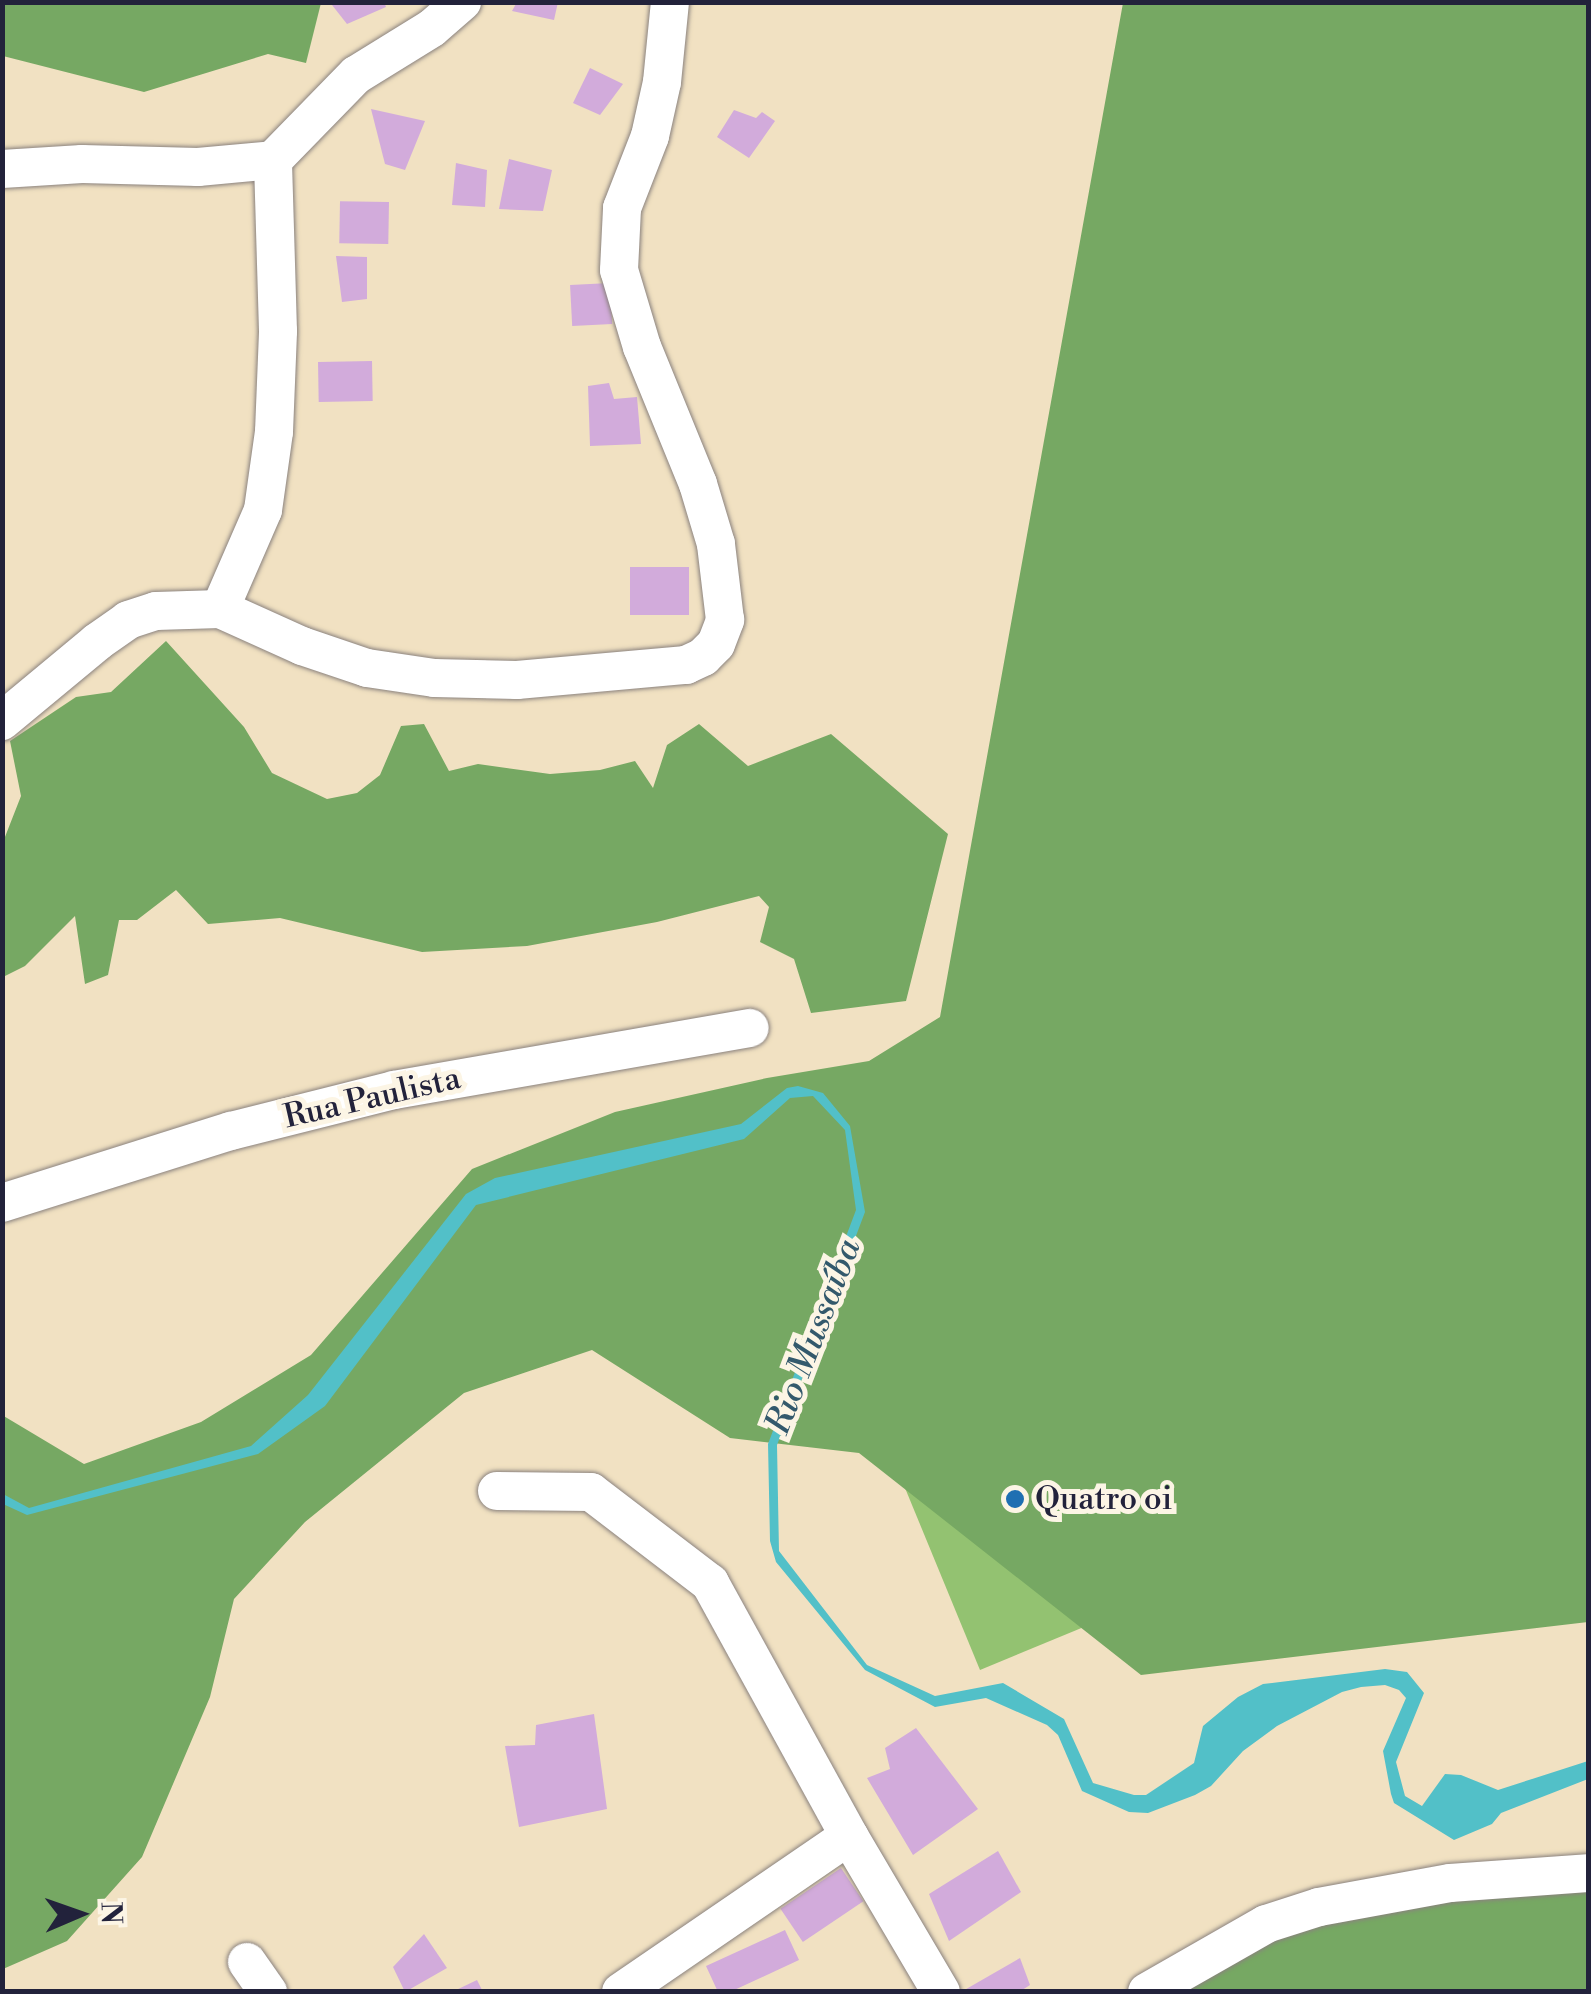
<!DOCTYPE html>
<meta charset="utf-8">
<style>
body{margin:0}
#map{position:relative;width:1591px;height:1994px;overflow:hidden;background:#f1e1c2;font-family:"Libre Bodoni",serif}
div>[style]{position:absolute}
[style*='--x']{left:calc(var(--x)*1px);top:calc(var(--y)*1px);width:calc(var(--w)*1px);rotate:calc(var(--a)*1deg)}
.green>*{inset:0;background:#93c271}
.forest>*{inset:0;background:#76a863}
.water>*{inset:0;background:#52c0c8}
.building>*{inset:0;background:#d2abdb;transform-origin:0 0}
.roads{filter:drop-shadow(0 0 2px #8a827e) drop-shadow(0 0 2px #8a827e)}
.street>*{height:38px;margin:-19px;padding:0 19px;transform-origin:19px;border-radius:19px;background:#fff}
.dots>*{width:28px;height:28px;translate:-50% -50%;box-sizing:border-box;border:5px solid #fcf5e5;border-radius:50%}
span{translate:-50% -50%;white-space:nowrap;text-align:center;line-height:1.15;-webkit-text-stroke:10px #fcf5e5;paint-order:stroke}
.street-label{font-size:32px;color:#22223b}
.poi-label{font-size:32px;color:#22223b}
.left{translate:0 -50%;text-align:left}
.water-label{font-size:35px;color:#33596c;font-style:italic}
.frame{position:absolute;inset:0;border:5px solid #22223b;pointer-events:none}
.north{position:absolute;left:30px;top:1864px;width:100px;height:100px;-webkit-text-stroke:8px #fcf5e5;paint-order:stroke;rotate:88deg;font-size:28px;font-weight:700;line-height:40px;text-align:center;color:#22223b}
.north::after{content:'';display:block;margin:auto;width:35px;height:45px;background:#22223b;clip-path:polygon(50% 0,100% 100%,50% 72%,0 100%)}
</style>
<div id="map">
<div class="green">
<i style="clip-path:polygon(870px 1403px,1159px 1596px,980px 1670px)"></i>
</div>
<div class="forest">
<i style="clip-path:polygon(32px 2px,321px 2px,321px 3px,306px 63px,268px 54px,144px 92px,3px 56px,3px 3px)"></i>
<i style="clip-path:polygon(1123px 3px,1588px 3px,1588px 1622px,1141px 1675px,859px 1453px,730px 1438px,592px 1350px,464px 1393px,305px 1522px,234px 1599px,210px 1697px,142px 1857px,67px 1941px,3px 1969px,2px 1415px,84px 1464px,201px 1422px,311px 1355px,472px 1169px,615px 1112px,767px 1078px,869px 1061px,940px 1017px)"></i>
<i style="clip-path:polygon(166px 641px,244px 727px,272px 773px,327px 799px,357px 793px,380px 775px,401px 726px,424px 724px,449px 771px,478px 764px,550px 774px,600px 770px,635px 761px,653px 788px,667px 745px,699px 724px,748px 766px,831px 734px,948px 834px,906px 1001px,811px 1013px,794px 959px,760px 942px,769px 907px,759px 896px,657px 922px,527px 946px,422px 952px,280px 918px,208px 924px,176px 890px,137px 920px,119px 920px,108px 975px,85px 984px,75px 916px,25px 966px,3px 977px,3px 842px,21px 796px,10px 741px,76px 697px,111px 692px)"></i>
<i style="clip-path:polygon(1588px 1882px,1588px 1991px,1173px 1992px,1319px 1907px)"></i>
</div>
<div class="water">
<i style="clip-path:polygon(798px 1086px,823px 1093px,850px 1126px,865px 1212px,777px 1445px,779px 1551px,867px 1665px,935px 1696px,1003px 1683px,1064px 1719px,1093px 1783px,1134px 1795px,1146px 1795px,1194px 1763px,1203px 1726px,1238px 1697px,1263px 1684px,1385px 1669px,1407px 1672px,1424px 1693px,1396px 1762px,1405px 1796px,1422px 1806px,1445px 1774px,1461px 1775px,1498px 1790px,1588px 1761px,1588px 1779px,1501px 1813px,1492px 1824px,1454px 1840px,1394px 1803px,1391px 1794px,1383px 1751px,1406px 1698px,1399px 1690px,1385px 1685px,1361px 1687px,1342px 1692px,1277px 1726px,1243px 1751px,1211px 1786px,1195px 1795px,1148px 1813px,1129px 1812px,1082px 1791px,1058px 1735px,1047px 1725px,986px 1698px,935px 1707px,865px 1670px,776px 1562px,770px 1541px,768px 1444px,856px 1210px,845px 1130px,813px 1096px,790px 1098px,744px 1139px,476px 1205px,325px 1406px,258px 1454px,27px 1515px,3px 1504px,3px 1494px,29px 1508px,251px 1446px,308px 1395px,466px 1194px,495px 1178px,741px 1124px,787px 1088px)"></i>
</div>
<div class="building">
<i style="clip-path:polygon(335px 2px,384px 2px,386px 7px,347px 24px,332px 5px)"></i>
<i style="clip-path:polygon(517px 2px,558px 2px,554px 20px,512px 11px)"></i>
<i style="clip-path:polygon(590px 68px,623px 84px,600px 115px,573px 103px)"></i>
<i style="clip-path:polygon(371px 109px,425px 121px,405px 170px,385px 164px)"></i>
<i style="clip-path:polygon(734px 110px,756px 118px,762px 112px,775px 121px,749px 158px,717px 137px)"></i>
<i style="clip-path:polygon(509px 159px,552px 170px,543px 211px,499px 209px)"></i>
<i style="clip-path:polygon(456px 163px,487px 170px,485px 207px,452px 205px)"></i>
<i style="left:389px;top:202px;width:42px;height:49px;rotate:91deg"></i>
<i style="clip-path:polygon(336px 256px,367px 257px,367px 299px,342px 302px)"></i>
<i style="left:610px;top:283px;width:41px;height:40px;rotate:87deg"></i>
<i style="left:372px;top:361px;width:40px;height:54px;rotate:89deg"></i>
<i style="clip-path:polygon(609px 383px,614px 399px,637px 397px,641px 444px,590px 446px,588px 386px)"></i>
<i style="left:630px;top:567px;width:59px;height:48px"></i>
<i style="clip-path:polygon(594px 1714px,607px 1809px,519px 1827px,505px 1746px,535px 1745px,536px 1725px)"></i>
<i style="clip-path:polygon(916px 1728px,978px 1809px,913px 1855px,867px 1778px,890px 1769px,885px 1748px)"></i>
<i style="clip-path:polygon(998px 1851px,1021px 1892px,949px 1941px,929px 1894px)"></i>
<i style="left:841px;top:1868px;width:40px;height:73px;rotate:56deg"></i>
<i style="clip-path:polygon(785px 1930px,799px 1960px,730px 1992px,718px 1992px,706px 1966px)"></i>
<i style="clip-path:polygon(424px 1934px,447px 1968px,405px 1992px,393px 1967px)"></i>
<i style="clip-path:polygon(1020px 1958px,1030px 1985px,1019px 1992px,961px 1992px)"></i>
<i style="clip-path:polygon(477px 1980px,483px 1992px,452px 1992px)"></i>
</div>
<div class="roads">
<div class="street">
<i style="--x:2;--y:169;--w:80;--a:-3.6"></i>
<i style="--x:82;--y:164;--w:116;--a:1.5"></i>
<i style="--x:198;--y:167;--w:75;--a:-5.3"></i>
<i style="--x:273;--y:160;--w:119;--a:-45.7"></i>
<i style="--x:356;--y:75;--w:89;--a:-31.7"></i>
<i style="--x:432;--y:28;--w:40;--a:-41"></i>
<i style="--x:220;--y:609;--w:108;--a:-66.5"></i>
<i style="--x:263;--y:510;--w:79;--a:-82"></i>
<i style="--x:274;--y:432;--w:101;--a:-87.7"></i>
<i style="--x:278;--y:331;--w:171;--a:-91.7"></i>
<i style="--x:2;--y:721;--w:124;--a:-39.7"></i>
<i style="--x:97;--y:642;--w:38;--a:-35"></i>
<i style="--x:128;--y:620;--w:29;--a:-18"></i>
<i style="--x:156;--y:611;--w:64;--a:-1.8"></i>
<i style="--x:220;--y:609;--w:90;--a:24.3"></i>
<i style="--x:302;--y:646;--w:69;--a:18.7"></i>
<i style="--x:367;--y:668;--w:68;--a:8.5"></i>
<i style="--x:434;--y:678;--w:83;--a:1.4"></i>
<i style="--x:517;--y:680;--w:170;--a:-5.1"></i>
<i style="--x:686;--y:665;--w:19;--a:-25"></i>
<i style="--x:703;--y:657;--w:18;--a:-45"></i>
<i style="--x:716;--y:644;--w:26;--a:-69"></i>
<i style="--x:725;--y:620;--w:77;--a:-96.8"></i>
<i style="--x:716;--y:544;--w:63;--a:-106.7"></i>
<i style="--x:698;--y:484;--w:148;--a:-112.2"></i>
<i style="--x:642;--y:347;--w:80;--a:-106.6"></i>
<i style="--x:619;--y:270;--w:62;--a:-87.2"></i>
<i style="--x:622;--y:208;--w:77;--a:-68.7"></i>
<i style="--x:650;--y:136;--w:55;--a:-77.5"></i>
<i style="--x:662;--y:82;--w:80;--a:-84.3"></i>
<i style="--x:2;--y:1203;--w:240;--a:-17.5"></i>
<i style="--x:231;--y:1131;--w:168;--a:-14.1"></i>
<i style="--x:394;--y:1090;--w:361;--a:-9.9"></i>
<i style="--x:497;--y:1491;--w:94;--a:0.6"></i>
<i style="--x:591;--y:1492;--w:150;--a:37.4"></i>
<i style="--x:710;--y:1583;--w:289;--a:61.2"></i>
<i style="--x:849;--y:1836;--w:181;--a:59.5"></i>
<i style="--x:247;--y:1962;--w:37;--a:55"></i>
<i style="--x:621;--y:1992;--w:276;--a:-34.4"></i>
<i style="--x:1147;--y:1992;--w:137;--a:-29.7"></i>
<i style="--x:1266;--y:1924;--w:56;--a:-17.8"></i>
<i style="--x:1319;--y:1907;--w:133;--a:-10.4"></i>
<i style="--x:1450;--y:1883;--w:138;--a:-4.1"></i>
</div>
</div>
<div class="dots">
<i style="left:1015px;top:1499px;background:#1f6fb2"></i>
</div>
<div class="street-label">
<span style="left:372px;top:1098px;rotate:-13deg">Rua Paulista</span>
</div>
<div class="poi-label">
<span class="left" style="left:1035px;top:1499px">Quatro oi</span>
</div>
<div class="water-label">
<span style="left:814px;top:1337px;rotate:-69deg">Rio Mussaíba</span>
</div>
<div class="frame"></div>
<div class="north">N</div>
</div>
